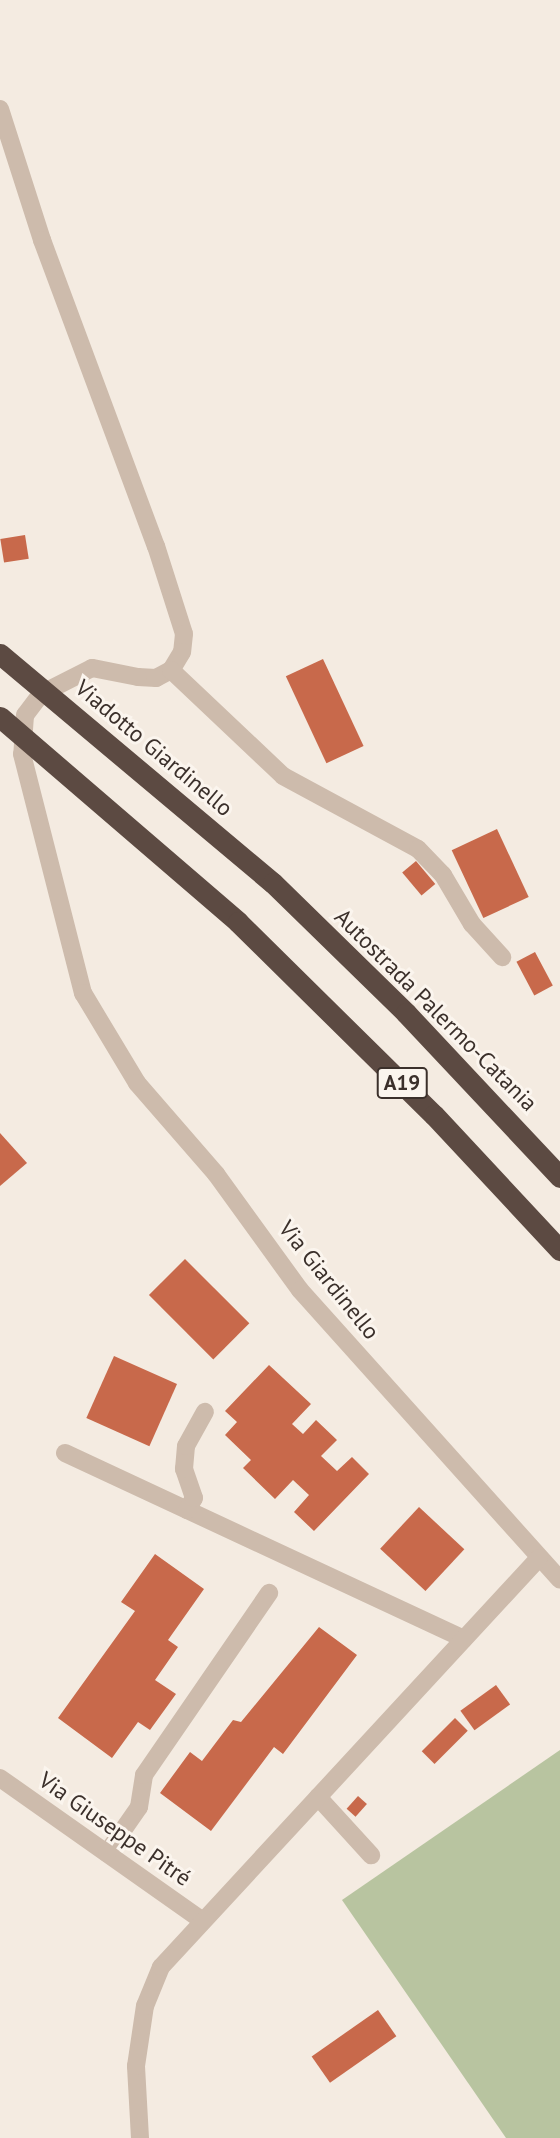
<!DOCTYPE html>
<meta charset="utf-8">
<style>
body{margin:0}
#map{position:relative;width:560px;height:2138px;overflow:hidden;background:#f4ebe1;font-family:"PT Sans",sans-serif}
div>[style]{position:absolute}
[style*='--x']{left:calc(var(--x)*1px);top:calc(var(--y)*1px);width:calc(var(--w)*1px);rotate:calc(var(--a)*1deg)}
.green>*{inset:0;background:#b8c4a0}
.building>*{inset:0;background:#c8694b;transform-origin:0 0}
.minor>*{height:18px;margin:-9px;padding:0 9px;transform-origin:9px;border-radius:9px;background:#cdbbac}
.highway>*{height:21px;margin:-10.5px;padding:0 10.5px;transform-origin:10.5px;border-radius:10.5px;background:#5c4a42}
span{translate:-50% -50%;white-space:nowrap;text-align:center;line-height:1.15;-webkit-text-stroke:6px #fbf5ee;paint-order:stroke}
.shield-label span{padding:2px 5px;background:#fbf5ee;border:2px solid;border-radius:5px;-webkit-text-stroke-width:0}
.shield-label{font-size:21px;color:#3b302b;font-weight:700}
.street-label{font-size:23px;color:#3b302b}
</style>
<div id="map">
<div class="green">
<i style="clip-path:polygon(560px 1750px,560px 2138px,506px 2138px,342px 1900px)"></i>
</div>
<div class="building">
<i style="left:25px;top:535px;width:24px;height:25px;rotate:81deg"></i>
<i style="left:323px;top:659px;width:96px;height:41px;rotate:65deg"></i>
<i style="left:497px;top:829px;width:75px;height:50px;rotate:65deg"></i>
<i style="left:416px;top:861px;width:30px;height:18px;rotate:50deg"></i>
<i style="left:535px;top:952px;width:38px;height:21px;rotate:62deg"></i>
<i style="clip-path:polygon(0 1133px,27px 1163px,0 1186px)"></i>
<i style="left:185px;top:1259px;width:91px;height:51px;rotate:45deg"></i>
<i style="left:114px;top:1356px;width:69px;height:68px;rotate:24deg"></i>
<i style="clip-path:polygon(269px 1365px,311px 1404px,292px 1424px,303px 1434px,316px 1420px,337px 1440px,321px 1456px,337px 1471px,352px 1457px,369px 1474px,314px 1531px,294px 1512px,309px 1495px,293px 1480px,275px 1499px,243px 1468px,251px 1460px,225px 1435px,237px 1422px,225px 1411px)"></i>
<i style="left:419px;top:1507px;width:62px;height:57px;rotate:43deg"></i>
<i style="clip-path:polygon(155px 1554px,204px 1589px,168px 1640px,178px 1647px,155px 1680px,176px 1694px,150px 1730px,138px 1722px,112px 1758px,58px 1718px,135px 1611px,121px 1602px)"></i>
<i style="clip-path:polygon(319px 1627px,357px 1655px,283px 1754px,274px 1747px,211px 1831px,160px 1793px,190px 1752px,202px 1761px,233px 1720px,241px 1722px)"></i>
<i style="left:496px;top:1685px;width:24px;height:44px;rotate:54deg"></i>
<i style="left:455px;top:1718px;width:18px;height:47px;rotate:45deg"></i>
<i style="left:358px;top:1796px;width:12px;height:17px;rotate:42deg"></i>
<i style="left:378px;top:2010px;width:32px;height:81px;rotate:55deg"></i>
</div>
<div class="minor">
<i style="--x:0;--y:109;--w:138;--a:72.2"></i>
<i style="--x:42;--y:240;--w:327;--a:69.6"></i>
<i style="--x:156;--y:546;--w:92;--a:72.3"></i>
<i style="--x:184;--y:634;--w:18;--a:96"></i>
<i style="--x:182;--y:652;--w:21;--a:121"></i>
<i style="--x:171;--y:670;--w:17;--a:152"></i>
<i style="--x:156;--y:678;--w:18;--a:-177"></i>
<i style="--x:138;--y:677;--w:47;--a:-168.9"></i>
<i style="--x:92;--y:668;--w:57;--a:153"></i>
<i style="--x:41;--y:694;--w:26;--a:127"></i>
<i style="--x:25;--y:715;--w:39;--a:94"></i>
<i style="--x:22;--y:754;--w:247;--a:75.7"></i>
<i style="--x:83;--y:993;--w:105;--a:59"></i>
<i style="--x:137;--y:1083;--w:121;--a:49"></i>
<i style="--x:216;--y:1174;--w:143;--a:54.1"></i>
<i style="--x:300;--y:1290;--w:389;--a:48.1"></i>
<i style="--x:171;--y:670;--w:154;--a:43.4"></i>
<i style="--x:283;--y:776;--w:153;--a:28.4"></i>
<i style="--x:418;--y:849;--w:36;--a:46"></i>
<i style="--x:443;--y:875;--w:57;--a:59.4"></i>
<i style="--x:472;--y:924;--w:45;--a:47.7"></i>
<i style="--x:65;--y:1453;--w:440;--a:25"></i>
<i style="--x:187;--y:1510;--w:14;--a:-60"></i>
<i style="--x:194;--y:1498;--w:31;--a:-109"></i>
<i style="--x:184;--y:1469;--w:23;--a:-85"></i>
<i style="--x:186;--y:1446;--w:39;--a:-61"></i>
<i style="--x:0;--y:1778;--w:248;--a:35.2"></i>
<i style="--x:318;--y:1797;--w:79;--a:47.6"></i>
<i style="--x:107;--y:1853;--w:56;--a:-55.2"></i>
<i style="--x:139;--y:1807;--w:32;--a:-81"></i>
<i style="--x:144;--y:1775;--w:221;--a:-55.5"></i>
<i style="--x:140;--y:2138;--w:72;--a:-93.2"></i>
<i style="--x:136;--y:2066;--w:61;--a:-81.5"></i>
<i style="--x:145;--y:2006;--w:42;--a:-67.7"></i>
<i style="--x:161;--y:1967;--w:557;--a:-47.26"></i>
</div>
<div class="highway">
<i style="--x:0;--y:654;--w:356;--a:40"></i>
<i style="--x:273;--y:883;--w:186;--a:44.3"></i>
<i style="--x:406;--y:1013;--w:225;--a:46.8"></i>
<i style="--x:0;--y:717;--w:314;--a:40.7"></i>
<i style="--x:238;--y:922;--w:275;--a:44.6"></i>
<i style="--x:434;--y:1115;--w:185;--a:47"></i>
</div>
<div class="shield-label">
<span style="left:402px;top:1083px">A19</span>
</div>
<div class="street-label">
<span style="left:154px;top:748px;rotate:40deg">Viadotto Giardinello</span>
<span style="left:436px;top:1010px;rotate:45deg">Autostrada Palermo-Catania</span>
<span style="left:329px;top:1280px;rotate:51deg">Via Giardinello</span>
<span style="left:115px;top:1829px;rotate:35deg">Via Giuseppe Pitré</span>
</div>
</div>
